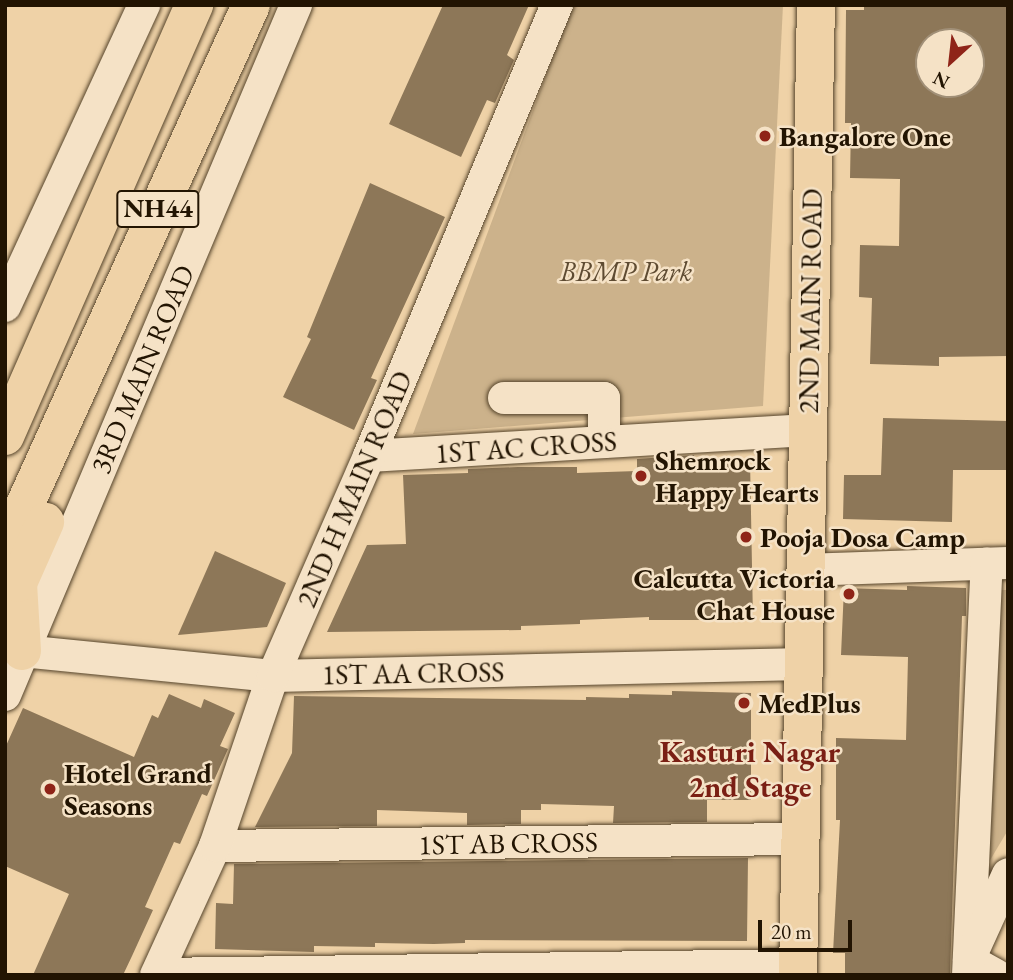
<!DOCTYPE html>
<style>
body{margin:0}
#map{position:relative;width:1013px;height:980px;overflow:hidden;background:#efd2a7;font-family:"EB Garamond",serif}
div>[style]{position:absolute}
[style*='--x']{left:calc(var(--x)*1px);top:calc(var(--y)*1px);width:calc(var(--w)*1px);rotate:calc(var(--a)*1deg)}
.green>*{inset:0;background:#ccb28b}
.building>*{inset:0;background:#8d7758}
.roads{filter:drop-shadow(0 0 2px #55442b) drop-shadow(0 0 2px #55442b)}
.minor>*{height:32px;margin:-16px;padding:0 16px;transform-origin:16px;border-radius:16px;background:#f5e2c6}
.major>*{height:38px;margin:-19px;padding:0 19px;transform-origin:19px;border-radius:19px;background:#efd2a7}
.highway>*{height:38px;margin:-19px;padding:0 19px;transform-origin:19px;border-radius:19px;background:#efd2a7}
.dots>*{width:19px;height:19px;translate:-50% -50%;box-sizing:border-box;border:4px solid #f5e2c6;border-radius:50%}
span{translate:-50% -50%;white-space:nowrap;text-align:center;line-height:1.15;-webkit-text-stroke:5px #f5e2c6;paint-order:stroke}
.shield-label span{padding:2px 5px;background:#f5e2c6;border:2px solid;border-radius:5px;-webkit-text-stroke-width:0}
.shield-label{font-size:26px;color:#221402;font-weight:700}
.poi-label{font-size:28px;color:#221402;font-weight:700}
.left{translate:0 -50%;text-align:left}
.right{translate:-100% -50%;text-align:right}
.park-label{font-size:28px;color:#5e4b32;font-style:italic}
.street-label{font-size:28px;color:#221402}
.neighbourhood-label{font-size:30px;color:#7a1f14;font-weight:700}
.frame{position:absolute;inset:0;border:7px solid #221402;pointer-events:none}
.north{position:absolute;left:915px;top:28px;width:70px;height:70px;box-sizing:border-box;background:#f5e2c6;border:2px solid #a19078;border-radius:50%;rotate:207deg;font-size:19px;font-weight:700;line-height:28px;text-align:center;color:#221402}
.north::after{content:'';display:block;margin:auto;width:24px;height:32px;background:#8f2418;clip-path:polygon(50% 0,100% 100%,50% 72%,0 100%)}
.scale{position:absolute;left:758px;top:920px;width:94px;height:32px;box-sizing:border-box;border:4px solid #221402;border-top:0;padding-left:9px;font-size:21px;line-height:24px;white-space:nowrap;color:#221402;-webkit-text-stroke:5px #f5e2c6;paint-order:stroke}
</style>
<div id="map">
<div class="green">
<i style="clip-path:polygon(572px 5px,783px 5px,763px 406px,413px 434px)"></i>
<i style="clip-path:polygon(993px 590px,1008px 590px,1008px 830px,986px 867px)"></i>
</div>
<div class="building">
<i style="clip-path:polygon(443px 5px,529px 5px,507px 55px,514px 60px,495px 103px,487px 100px,461px 157px,389px 124px)"></i>
<i style="clip-path:polygon(evenodd,864px 5px,1008px 5px,1008px 356px,939px 357px,939px 366px,870px 364px,872px 298px,859px 297px,860px 245px,899px 246px,900px 179px,850px 178px,851px 123px,845px 123px,846px 10px,864px 10px,864px 5px,929px 42px,971px 42px,971px 84px,929px 84px,929px 42px)"></i>
<i style="clip-path:polygon(370px 183px,445px 217px,371px 378px,377px 380px,354px 430px,283px 397px,311px 339px,307px 337px)"></i>
<i style="clip-path:polygon(883px 418px,1008px 421px,1008px 470px,953px 470px,952px 522px,843px 519px,844px 475px,881px 475px)"></i>
<i style="clip-path:polygon(694px 455px,695px 461px,750px 459px,753px 620px,649px 620px,649px 617px,580px 620px,580px 624px,521px 626px,521px 630px,327px 632px,367px 545px,406px 544px,403px 475px,468px 473px,468px 469px,518px 467px,577px 467px,577px 473px,637px 471px,637px 459px)"></i>
<i style="clip-path:polygon(215px 551px,286px 583px,267px 627px,178px 635px)"></i>
<i style="clip-path:polygon(907px 586px,966px 588px,966px 616px,962px 616px,950px 975px,845px 975px,845px 953px,833px 953px,840px 820px,836px 820px,836px 738px,906px 740px,908px 657px,841px 655px,844px 588px,907px 590px)"></i>
<i style="clip-path:polygon(672px 691px,751px 693px,751px 800px,707px 800px,707px 822px,613px 823px,614px 806px,541px 804px,541px 810px,521px 810px,521px 824px,467px 825px,467px 813px,377px 810px,377px 826px,255px 827px,292px 753px,294px 696px,586px 700px,586px 697px,629px 698px,629px 694px,672px 695px)"></i>
<i style="clip-path:polygon(169px 694px,201px 708px,204px 699px,235px 713px,220px 746px,228px 749px,207px 796px,202px 794px,180px 844px,174px 842px,145px 907px,153px 910px,132px 956px,123px 975px,33px 975px,69px 894px,5px 866px,5px 748px,23px 708px,134px 757px,152px 715px,158px 718px)"></i>
<i style="clip-path:polygon(748px 858px,747px 941px,465px 940px,465px 943px,434px 944px,375px 943px,375px 947px,314px 946px,314px 952px,215px 949px,216px 903px,233px 904px,234px 864px)"></i>
</div>
<div class="roads">
<div class="minor">
<i style="--x:5;--y:306;--w:332;--a:-65.2"></i>
<i style="--x:504;--y:398;--w:100;--a:0"></i>
<i style="--x:604;--y:398;--w:44;--a:90"></i>
<i style="--x:369;--y:456;--w:440;--a:-3.4"></i>
<i style="--x:805;--y:570;--w:201;--a:-2"></i>
<i style="--x:22;--y:651;--w:252;--a:5.7"></i>
<i style="--x:273;--y:676;--w:531;--a:-1.29"></i>
<i style="--x:5;--y:695;--w:749;--a:-67.13"></i>
<i style="--x:215;--y:846;--w:585;--a:-0.69"></i>
<i style="--x:157;--y:974;--w:641;--a:-0.8"></i>
<i style="--x:156;--y:975;--w:142;--a:-65.4"></i>
<i style="--x:215;--y:846;--w:180;--a:-71.2"></i>
<i style="--x:273;--y:676;--w:240;--a:-66.4"></i>
<i style="--x:369;--y:456;--w:489;--a:-67.4"></i>
<i style="--x:968;--y:975;--w:412;--a:-87.4"></i>
<i style="--x:996;--y:975;--w:31;--a:-151"></i>
<i style="--x:969;--y:960;--w:94;--a:-65.6"></i>
</div>
<div class="major">
<i style="--x:798;--y:975;--w:970;--a:-88.94"></i>
</div>
<div class="highway">
<i style="--x:5;--y:436;--w:471;--a:-66.3"></i>
<i style="--x:5;--y:549;--w:597;--a:-65.67"></i>
<i style="--x:22;--y:651;--w:68;--a:-93.4"></i>
<i style="--x:18;--y:583;--w:67;--a:-66.1"></i>
</div>
</div>
<div class="dots">
<i style="left:765px;top:136px;background:#8f2418"></i>
<i style="left:641px;top:476px;background:#8f2418"></i>
<i style="left:746px;top:537px;background:#8f2418"></i>
<i style="left:849px;top:594px;background:#8f2418"></i>
<i style="left:744px;top:703px;background:#8f2418"></i>
<i style="left:50px;top:789px;background:#8f2418"></i>
</div>
<div class="shield-label">
<span style="left:158px;top:209px">NH44</span>
</div>
<div class="poi-label">
<span class="left" style="left:779px;top:136px">Bangalore One</span>
<span class="left" style="left:655px;top:476px">Shemrock<br>Happy Hearts</span>
<span class="left" style="left:760px;top:537px">Pooja Dosa Camp</span>
<span class="right" style="left:835px;top:594px">Calcutta Victoria<br>Chat House</span>
<span class="left" style="left:758px;top:703px">MedPlus</span>
<span class="left" style="left:64px;top:789px">Hotel Grand<br>Seasons</span>
</div>
<div class="park-label">
<span style="left:626px;top:271px">BBMP Park</span>
</div>
<div class="street-label">
<span style="left:810px;top:301px;rotate:-89deg">2ND MAIN ROAD</span>
<span style="left:142px;top:369px;rotate:-67deg">3RD MAIN ROAD</span>
<span style="left:526px;top:447px;rotate:-4deg">1ST AC CROSS</span>
<span style="left:354px;top:489px;rotate:-67deg">2ND H MAIN ROAD</span>
<span style="left:413px;top:673px;rotate:-1deg">1ST AA CROSS</span>
<span style="left:508px;top:843px;rotate:-1deg">1ST AB CROSS</span>
</div>
<div class="neighbourhood-label">
<span style="left:750px;top:769px">Kasturi Nagar<br>2nd Stage</span>
</div>
<div class="frame"></div>
<div class="north">N</div>
<div class="scale">20 m</div>
</div>
